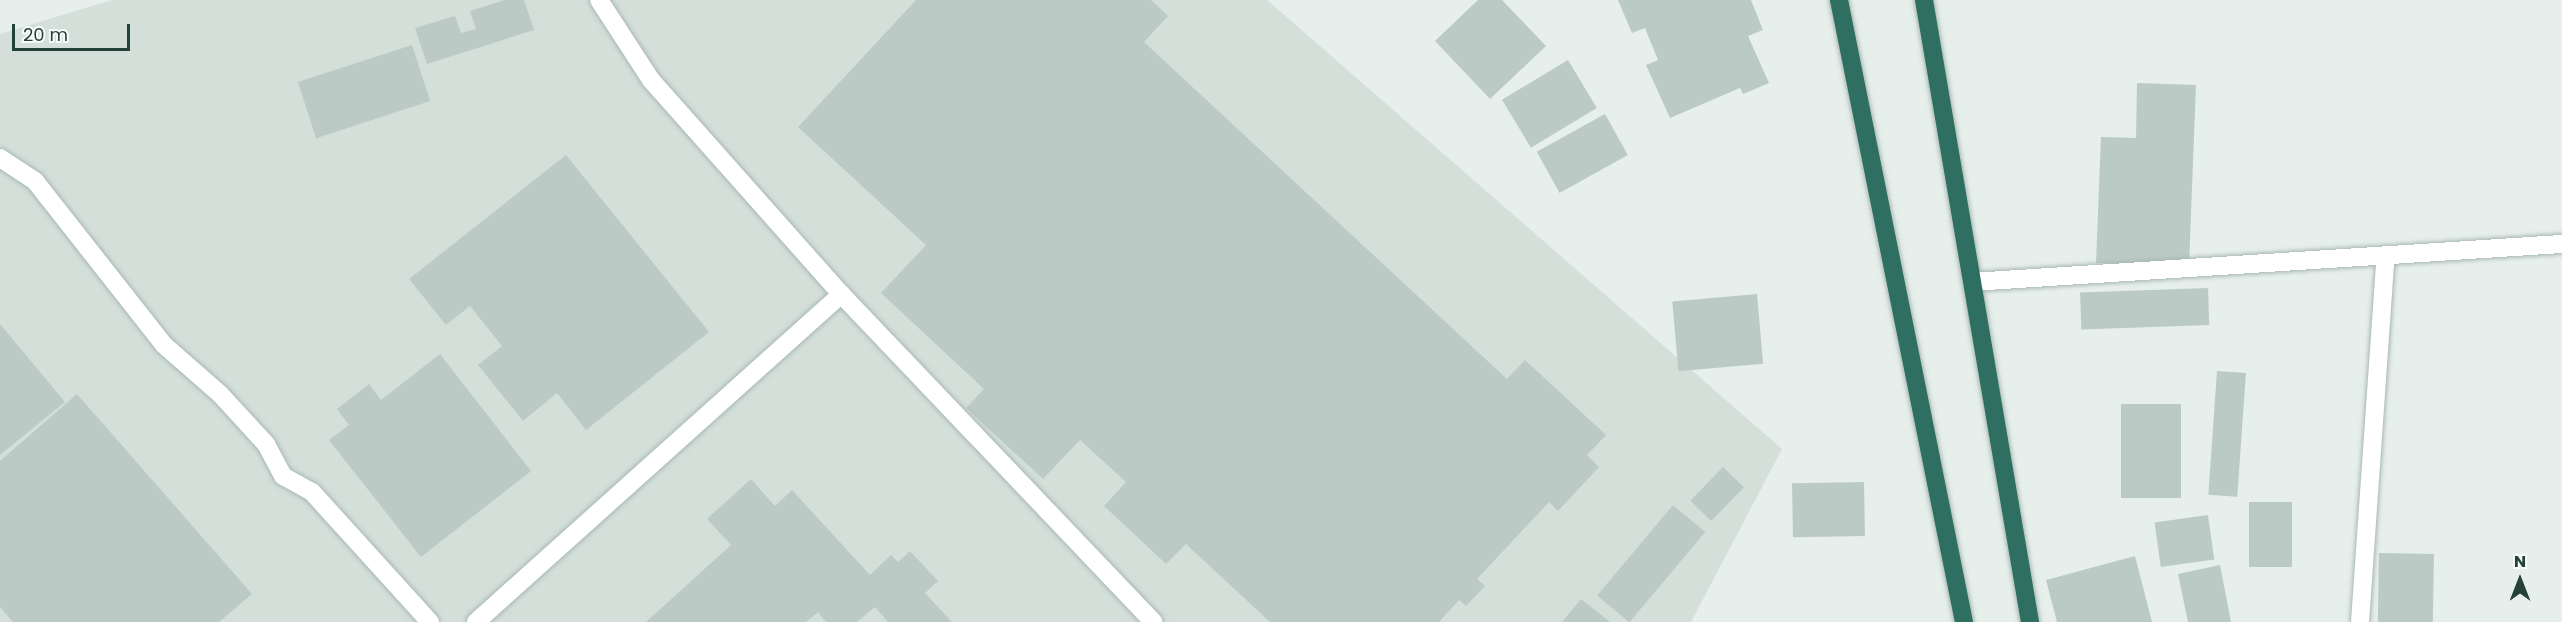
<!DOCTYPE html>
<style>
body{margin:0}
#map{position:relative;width:2562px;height:622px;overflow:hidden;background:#e6efeb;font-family:Poppins,sans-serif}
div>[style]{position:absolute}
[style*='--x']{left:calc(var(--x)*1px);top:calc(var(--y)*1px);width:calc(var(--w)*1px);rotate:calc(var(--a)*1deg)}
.built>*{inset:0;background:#d4dfda}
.building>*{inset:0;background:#bbcac4;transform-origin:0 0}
.roads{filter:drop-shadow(0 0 2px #a8b8b2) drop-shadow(0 0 2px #a8b8b2)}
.street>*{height:18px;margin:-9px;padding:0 9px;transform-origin:9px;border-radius:9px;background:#fff}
.highway>*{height:18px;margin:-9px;padding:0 9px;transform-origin:9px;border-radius:9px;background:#2f6f62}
span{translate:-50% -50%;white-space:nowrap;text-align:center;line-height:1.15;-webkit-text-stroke:4.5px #f7fbf9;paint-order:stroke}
.north{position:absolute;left:2490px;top:550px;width:60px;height:60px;-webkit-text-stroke:4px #f7fbf9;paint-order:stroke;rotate:0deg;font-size:16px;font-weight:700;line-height:24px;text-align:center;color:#24423a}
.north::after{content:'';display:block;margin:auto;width:21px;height:27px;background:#24423a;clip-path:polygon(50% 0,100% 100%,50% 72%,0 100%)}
.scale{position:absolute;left:12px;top:24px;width:118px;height:27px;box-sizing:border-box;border:3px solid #24423a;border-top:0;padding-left:8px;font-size:18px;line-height:21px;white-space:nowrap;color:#24423a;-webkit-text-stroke:4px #f7fbf9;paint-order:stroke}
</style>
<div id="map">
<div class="built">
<i style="clip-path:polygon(112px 0,1267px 0,1782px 449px,1691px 622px,0 622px,0 34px)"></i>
</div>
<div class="building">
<i style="clip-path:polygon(505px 0,524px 0,534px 30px,427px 64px,415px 28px,455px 16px,461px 33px,476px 29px,470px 11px)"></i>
<i style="clip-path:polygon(916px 0,1151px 0,1168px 16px,1144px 42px,1507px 379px,1525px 360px,1606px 435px,1587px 455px,1599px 467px,1558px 511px,1549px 502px,1477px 579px,1485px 586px,1466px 606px,1459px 600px,1439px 622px,1270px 622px,1186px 544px,1166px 564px,1104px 506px,1126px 482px,1080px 440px,1043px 479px,966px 408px,984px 389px,881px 293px,926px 245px,798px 127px)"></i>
<i style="clip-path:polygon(1478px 0,1502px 0,1546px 46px,1490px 99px,1435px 41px)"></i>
<i style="clip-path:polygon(1618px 0,1751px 0,1763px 30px,1748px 36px,1769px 83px,1743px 94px,1740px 88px,1670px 118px,1646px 65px,1658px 60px,1645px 28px,1632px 33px)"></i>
<i style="left:412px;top:45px;width:59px;height:120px;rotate:72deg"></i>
<i style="left:1568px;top:60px;width:56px;height:77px;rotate:59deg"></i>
<i style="clip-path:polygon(2137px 83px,2196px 85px,2189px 266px,2096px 263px,2101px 137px,2136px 138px)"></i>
<i style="left:1605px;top:114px;width:47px;height:78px;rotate:61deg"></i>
<i style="clip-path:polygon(566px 155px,709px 332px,586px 430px,557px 393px,523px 421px,478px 365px,502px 346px,470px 306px,446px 325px,409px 279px)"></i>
<i style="left:2208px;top:288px;width:37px;height:128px;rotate:88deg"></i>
<i style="left:1757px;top:294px;width:70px;height:85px;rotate:85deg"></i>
<i style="clip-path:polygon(0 324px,65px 402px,0 455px)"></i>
<i style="clip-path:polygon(440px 354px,531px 471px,421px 557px,329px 440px,349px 425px,337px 409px,369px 384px,381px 400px)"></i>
<i style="left:2217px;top:371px;width:29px;height:124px;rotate:4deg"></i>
<i style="clip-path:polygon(77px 394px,252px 594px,219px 622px,13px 622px,0 607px,0 461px)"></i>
<i style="left:2121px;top:404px;width:60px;height:94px"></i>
<i style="left:1723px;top:467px;width:29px;height:47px;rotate:44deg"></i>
<i style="clip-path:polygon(751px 479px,775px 506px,792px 490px,870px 575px,891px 555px,898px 562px,910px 551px,938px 581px,925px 593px,952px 622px,888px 622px,875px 607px,857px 622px,826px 622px,818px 612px,806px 622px,646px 622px,731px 545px,707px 519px)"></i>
<i style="left:1864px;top:482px;width:54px;height:72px;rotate:89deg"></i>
<i style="left:2249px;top:502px;width:43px;height:65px"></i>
<i style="left:1673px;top:505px;width:42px;height:118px;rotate:40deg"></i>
<i style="left:2208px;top:515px;width:45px;height:54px;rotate:82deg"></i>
<i style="left:2379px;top:553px;width:55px;height:69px;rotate:1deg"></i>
<i style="clip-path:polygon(2135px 556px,2152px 622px,2057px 622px,2046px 580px)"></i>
<i style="clip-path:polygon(2220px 565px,2231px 622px,2188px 622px,2178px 574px)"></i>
<i style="clip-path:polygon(1581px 599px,1610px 622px,1562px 622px)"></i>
</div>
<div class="roads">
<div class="street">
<i style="--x:599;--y:0;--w:95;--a:57"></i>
<i style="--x:651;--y:80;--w:286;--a:48.4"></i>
<i style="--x:841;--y:294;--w:453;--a:46.4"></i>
<i style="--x:0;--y:158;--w:42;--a:33.3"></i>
<i style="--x:35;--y:181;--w:209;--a:51.8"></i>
<i style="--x:164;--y:345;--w:74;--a:41.2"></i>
<i style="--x:220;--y:394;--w:68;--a:47.4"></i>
<i style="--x:266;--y:444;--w:36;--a:62"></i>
<i style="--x:283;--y:476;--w:33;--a:29"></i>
<i style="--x:312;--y:492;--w:176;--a:47.8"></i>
<i style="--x:1972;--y:282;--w:591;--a:-3.69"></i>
<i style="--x:476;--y:622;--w:491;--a:-41.9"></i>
<i style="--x:2360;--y:622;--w:363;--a:-86"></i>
</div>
<div class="highway">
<i style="--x:1839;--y:0;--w:634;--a:78.64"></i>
<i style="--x:1924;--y:0;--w:631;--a:80.33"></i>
</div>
</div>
<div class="north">N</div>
<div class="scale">20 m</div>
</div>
